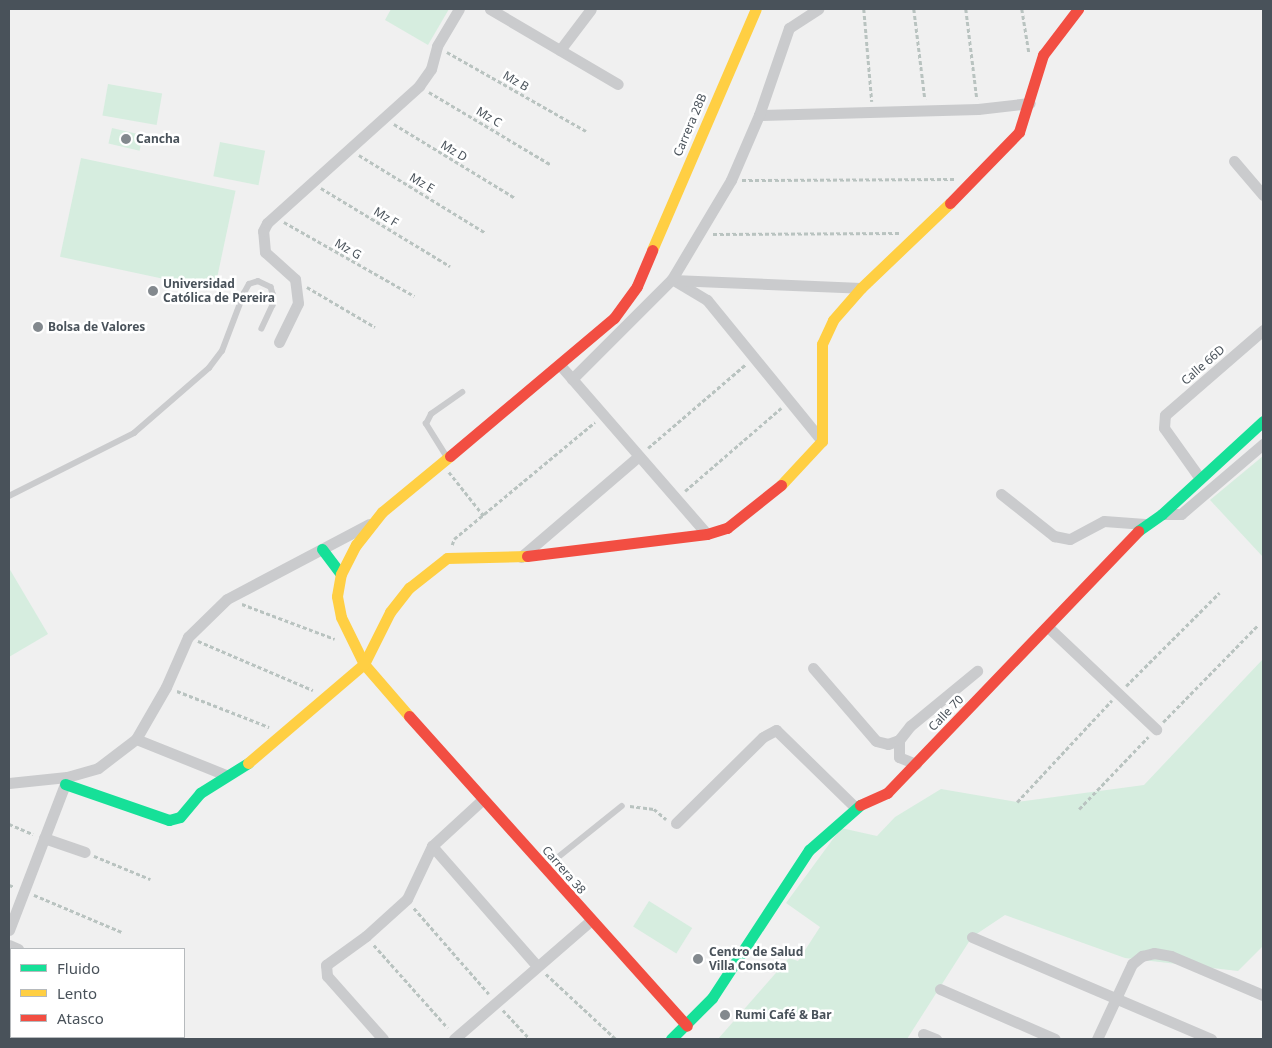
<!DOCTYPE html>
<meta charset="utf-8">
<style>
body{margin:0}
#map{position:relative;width:1272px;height:1048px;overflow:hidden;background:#f0f0f0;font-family:"Noto Sans",sans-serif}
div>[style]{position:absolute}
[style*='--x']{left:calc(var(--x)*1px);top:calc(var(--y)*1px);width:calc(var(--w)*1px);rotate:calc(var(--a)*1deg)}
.green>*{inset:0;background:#d6eddf;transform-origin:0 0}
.path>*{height:2.5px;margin-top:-1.25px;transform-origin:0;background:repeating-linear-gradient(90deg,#b9c3c0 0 4px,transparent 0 6.5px)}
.lane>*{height:5.5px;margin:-2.75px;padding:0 2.75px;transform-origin:2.75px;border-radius:2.75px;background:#cacbcd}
.street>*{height:11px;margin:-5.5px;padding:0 5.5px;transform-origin:5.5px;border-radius:5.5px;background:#cacbcd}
.fast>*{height:11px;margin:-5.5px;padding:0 5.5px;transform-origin:5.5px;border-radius:5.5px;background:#16e098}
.slow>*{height:11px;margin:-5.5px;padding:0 5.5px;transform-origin:5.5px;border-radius:5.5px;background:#ffcf43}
.jam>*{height:11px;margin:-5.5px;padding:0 5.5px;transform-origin:5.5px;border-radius:5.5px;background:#f24e42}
.dots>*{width:14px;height:14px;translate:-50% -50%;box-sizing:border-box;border:2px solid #fff;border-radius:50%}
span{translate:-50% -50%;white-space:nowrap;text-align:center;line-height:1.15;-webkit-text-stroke:5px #fff;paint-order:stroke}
.street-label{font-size:12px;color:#49525a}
.poi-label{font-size:12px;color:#49525a;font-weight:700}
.left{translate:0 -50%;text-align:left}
.frame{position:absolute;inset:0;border:10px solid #49525a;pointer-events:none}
.legend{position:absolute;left:10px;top:948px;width:175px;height:90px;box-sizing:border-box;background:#fff;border:1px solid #b6babd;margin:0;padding:6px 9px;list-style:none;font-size:15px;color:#49525a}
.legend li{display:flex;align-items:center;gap:10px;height:25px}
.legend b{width:25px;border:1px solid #b6babd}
</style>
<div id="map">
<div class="green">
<i style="clip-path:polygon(391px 9px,449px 9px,428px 45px,385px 20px)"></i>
<i style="left:108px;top:84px;width:55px;height:32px;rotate:10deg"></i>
<i style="left:112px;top:128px;width:32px;height:16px;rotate:13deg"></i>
<i style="left:220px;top:142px;width:46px;height:35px;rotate:11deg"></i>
<i style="left:81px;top:158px;width:158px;height:101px;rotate:12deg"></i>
<i style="clip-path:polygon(1263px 456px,1263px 557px,1210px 500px)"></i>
<i style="clip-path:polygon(9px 568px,48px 634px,9px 657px)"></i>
<i style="clip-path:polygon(1263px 659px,1263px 946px,1238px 971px,1125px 958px,1005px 915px,972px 937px,907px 1039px,718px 1039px,789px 958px,798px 961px,820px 927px,786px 903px,841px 828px,877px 836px,895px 817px,941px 789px,1017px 802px,1144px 785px)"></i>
<i style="left:649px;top:901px;width:51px;height:30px;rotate:32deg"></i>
</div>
<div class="path">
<i style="--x:864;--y:9;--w:93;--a:85.1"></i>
<i style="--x:914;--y:9;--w:91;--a:83"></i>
<i style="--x:966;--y:9;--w:91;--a:83"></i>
<i style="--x:1022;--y:9;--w:44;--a:80.8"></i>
<i style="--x:447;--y:52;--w:160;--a:29.6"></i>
<i style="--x:429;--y:92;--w:141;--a:30.8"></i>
<i style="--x:394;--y:124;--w:142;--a:31.4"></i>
<i style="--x:359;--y:155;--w:149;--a:31.6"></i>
<i style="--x:742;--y:180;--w:212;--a:-0.3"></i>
<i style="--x:321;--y:188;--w:151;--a:31.2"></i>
<i style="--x:284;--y:222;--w:150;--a:29.6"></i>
<i style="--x:713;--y:234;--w:187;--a:-0.3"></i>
<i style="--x:307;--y:287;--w:79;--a:30.5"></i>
<i style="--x:648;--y:448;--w:129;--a:-40.6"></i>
<i style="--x:449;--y:472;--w:56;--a:51.5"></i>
<i style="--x:685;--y:491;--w:127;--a:-40.8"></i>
<i style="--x:452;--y:545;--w:6;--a:-72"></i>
<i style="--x:454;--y:539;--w:183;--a:-39.7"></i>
<i style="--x:242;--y:604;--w:99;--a:20.6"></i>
<i style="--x:198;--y:641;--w:125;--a:23.1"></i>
<i style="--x:1126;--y:686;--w:132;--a:-45"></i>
<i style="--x:177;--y:691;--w:99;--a:21.4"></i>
<i style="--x:1163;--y:722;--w:136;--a:-45.6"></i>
<i style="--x:1017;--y:802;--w:139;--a:-47"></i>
<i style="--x:630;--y:806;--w:24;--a:7"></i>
<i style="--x:654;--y:809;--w:16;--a:40"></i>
<i style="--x:1079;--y:809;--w:100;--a:-46.2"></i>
<i style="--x:9;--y:824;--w:26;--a:23"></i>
<i style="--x:94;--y:856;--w:61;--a:22.3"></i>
<i style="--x:9;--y:885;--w:6;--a:18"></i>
<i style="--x:34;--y:895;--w:95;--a:22.8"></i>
<i style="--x:414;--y:908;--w:114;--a:48.9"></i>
<i style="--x:374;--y:945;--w:111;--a:48.3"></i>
<i style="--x:546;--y:974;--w:96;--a:42.9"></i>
<i style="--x:503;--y:1010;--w:40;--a:47"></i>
</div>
<div class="lane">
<i style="--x:446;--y:456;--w:38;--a:-122"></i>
<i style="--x:426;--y:424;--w:11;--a:-63"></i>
<i style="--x:431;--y:414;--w:38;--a:-35"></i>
<i style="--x:9;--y:496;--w:140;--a:-26.7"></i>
<i style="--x:134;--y:433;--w:99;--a:-40.9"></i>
<i style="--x:209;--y:368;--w:21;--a:-53"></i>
<i style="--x:222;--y:351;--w:62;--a:-69.2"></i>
<i style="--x:244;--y:293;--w:10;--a:-61"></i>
<i style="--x:249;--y:284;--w:9;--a:-18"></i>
<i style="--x:258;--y:281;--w:14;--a:25"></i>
<i style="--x:271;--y:287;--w:7;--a:74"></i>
<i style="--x:273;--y:294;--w:11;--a:90"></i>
<i style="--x:273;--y:305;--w:26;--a:115"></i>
<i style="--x:546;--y:867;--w:97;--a:-38.8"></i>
</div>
<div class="street">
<i style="--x:490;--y:9;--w:148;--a:30.4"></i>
<i style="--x:560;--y:50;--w:51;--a:-52.9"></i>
<i style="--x:759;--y:115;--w:219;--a:-1.6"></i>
<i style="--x:978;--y:109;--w:52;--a:-6.6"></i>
<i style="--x:1234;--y:161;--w:45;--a:49.5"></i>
<i style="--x:672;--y:279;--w:41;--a:31"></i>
<i style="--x:707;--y:300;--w:182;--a:50.8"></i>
<i style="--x:673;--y:280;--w:188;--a:2.4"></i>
<i style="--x:279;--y:342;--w:43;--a:-64"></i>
<i style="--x:298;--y:303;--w:24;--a:-97"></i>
<i style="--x:295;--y:279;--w:40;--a:-138"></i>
<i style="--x:265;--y:252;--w:21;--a:-95"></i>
<i style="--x:263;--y:231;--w:9;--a:-63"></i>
<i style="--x:267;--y:223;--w:205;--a:-42"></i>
<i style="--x:419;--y:86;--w:21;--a:-55"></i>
<i style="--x:431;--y:69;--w:24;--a:-75"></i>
<i style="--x:437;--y:46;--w:43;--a:-59.3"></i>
<i style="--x:560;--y:365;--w:224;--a:49"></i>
<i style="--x:572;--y:379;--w:141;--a:-45"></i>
<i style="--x:672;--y:279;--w:115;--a:-59.2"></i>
<i style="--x:731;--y:180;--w:71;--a:-66.7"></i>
<i style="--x:759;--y:115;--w:92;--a:-71"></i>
<i style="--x:789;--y:28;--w:35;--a:-33"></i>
<i style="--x:1199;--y:477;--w:60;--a:-125.5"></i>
<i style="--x:1164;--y:428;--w:13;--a:-86"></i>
<i style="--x:1165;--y:415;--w:130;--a:-40.9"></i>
<i style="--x:1001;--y:494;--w:68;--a:38.4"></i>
<i style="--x:1054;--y:536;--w:16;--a:11"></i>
<i style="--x:1070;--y:539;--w:38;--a:-28"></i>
<i style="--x:1104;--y:521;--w:41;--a:4.2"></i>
<i style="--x:1162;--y:514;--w:19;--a:0"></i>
<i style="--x:1181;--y:514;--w:108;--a:-40.5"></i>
<i style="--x:521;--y:557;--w:155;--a:-40.6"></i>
<i style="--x:1048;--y:627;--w:149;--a:43.4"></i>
<i style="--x:813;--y:668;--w:96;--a:49.2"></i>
<i style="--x:876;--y:741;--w:12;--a:14"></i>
<i style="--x:888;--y:744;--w:12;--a:-20"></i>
<i style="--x:136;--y:739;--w:97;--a:21.8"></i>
<i style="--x:916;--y:764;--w:18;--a:-158"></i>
<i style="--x:899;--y:757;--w:17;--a:-90"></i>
<i style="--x:899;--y:740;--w:18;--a:-52"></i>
<i style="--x:910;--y:726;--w:87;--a:-39.4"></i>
<i style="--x:9;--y:783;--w:58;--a:-5.9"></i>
<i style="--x:67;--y:777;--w:32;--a:-16"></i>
<i style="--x:98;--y:768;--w:48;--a:-37.3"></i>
<i style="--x:136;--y:739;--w:60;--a:-60"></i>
<i style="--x:166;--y:687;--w:55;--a:-66.3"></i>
<i style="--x:188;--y:637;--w:54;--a:-44.3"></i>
<i style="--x:227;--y:599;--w:161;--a:-27.8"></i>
<i style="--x:676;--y:823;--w:122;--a:-44.7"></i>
<i style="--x:763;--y:737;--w:15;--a:-28"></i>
<i style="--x:776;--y:730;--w:110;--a:44.3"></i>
<i style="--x:44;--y:838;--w:43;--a:18.9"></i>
<i style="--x:432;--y:846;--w:159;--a:48.8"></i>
<i style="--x:9;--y:930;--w:162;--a:-69"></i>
<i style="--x:972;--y:937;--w:260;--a:23.1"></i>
<i style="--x:9;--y:945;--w:10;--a:24"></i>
<i style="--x:940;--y:989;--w:125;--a:23.5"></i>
<i style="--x:923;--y:1034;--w:14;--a:21"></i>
<i style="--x:383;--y:1039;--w:84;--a:-131.6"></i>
<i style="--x:327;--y:976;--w:11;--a:-95"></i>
<i style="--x:326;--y:965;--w:49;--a:-35.9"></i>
<i style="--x:366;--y:936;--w:55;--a:-42.1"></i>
<i style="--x:407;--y:899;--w:59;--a:-64.7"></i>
<i style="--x:432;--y:846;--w:68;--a:-42.6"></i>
<i style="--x:454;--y:1039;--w:180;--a:-40.9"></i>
<i style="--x:1097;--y:1039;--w:83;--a:-65"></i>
<i style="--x:1132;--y:964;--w:13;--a:-39"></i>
<i style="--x:1142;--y:956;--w:12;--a:-14"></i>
<i style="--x:1154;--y:953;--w:17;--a:10"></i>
<i style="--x:1171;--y:956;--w:100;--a:23"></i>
</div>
<div class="fast">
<i style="--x:1138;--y:531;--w:29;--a:-35"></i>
<i style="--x:1162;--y:514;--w:137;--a:-42.6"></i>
<i style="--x:322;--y:549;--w:31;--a:53"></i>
<i style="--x:65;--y:784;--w:110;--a:19.1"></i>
<i style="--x:169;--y:820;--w:11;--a:-15"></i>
<i style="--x:180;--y:817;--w:31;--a:-50"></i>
<i style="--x:200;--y:793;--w:57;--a:-32"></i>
<i style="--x:671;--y:1039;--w:58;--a:-45"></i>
<i style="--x:712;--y:998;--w:177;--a:-56.8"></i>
<i style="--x:809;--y:850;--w:68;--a:-41.4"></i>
</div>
<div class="slow">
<i style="--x:652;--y:250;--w:262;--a:-66.7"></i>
<i style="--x:781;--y:485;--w:60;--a:-47"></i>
<i style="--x:822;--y:441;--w:97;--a:-90"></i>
<i style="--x:822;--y:344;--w:26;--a:-65"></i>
<i style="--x:833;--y:320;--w:43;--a:-48.8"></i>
<i style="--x:861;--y:288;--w:123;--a:-43.7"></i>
<i style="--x:409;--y:716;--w:69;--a:-130.9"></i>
<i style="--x:364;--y:664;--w:52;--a:-116.1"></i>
<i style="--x:341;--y:617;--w:21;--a:-101"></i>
<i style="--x:337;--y:596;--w:22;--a:-80"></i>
<i style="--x:341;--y:574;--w:33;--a:-63"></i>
<i style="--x:356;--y:545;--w:42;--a:-51.8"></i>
<i style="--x:382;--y:512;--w:88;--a:-39.5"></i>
<i style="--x:248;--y:763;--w:153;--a:-40.5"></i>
<i style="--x:364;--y:664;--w:58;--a:-63.4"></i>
<i style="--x:390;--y:612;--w:31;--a:-52"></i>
<i style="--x:409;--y:588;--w:48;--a:-38.3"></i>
<i style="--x:447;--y:558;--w:80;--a:-1.4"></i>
</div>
<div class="jam">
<i style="--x:950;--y:203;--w:99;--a:-45.8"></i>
<i style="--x:1019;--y:132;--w:81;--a:-72.7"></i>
<i style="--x:1043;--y:55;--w:58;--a:-52.7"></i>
<i style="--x:450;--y:456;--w:214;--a:-40.1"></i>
<i style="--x:614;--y:318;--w:39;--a:-54"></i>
<i style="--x:637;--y:286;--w:39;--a:-67"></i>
<i style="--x:527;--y:556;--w:181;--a:-7"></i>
<i style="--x:707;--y:534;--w:21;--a:-17"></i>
<i style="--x:727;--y:528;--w:69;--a:-38.5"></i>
<i style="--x:409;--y:716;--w:416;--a:48.1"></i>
<i style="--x:860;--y:805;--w:30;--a:-24"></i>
<i style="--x:887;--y:793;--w:363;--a:-46.2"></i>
</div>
<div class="dots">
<i style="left:126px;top:139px;background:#83898e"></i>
<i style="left:153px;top:291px;background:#83898e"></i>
<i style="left:38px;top:327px;background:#83898e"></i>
<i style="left:698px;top:959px;background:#83898e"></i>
<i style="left:725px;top:1015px;background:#83898e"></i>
</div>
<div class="street-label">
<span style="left:516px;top:81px;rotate:30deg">Mz B</span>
<span style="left:489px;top:117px;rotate:31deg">Mz C</span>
<span style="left:690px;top:125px;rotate:-67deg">Carrera 28B</span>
<span style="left:454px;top:151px;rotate:31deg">Mz D</span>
<span style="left:422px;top:183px;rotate:31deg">Mz E</span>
<span style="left:386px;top:217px;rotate:31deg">Mz F</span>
<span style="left:348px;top:249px;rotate:30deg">Mz G</span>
<span style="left:1203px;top:365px;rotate:-41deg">Calle 66D</span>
<span style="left:946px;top:713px;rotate:-46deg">Calle 70</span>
<span style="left:564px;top:870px;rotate:49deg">Carrera 38</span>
</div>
<div class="poi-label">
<span class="left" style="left:136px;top:139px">Cancha</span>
<span class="left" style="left:163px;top:291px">Universidad<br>Católica de Pereira</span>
<span class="left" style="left:48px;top:327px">Bolsa de Valores</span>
<span class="left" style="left:709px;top:959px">Centro de Salud<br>Villa Consota</span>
<span class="left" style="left:735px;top:1015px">Rumi Café &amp; Bar</span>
</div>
<div class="frame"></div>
<ul class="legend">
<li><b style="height:6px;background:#16e098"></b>Fluido</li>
<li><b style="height:6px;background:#ffcf43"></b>Lento</li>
<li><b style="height:6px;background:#f24e42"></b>Atasco</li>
</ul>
</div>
